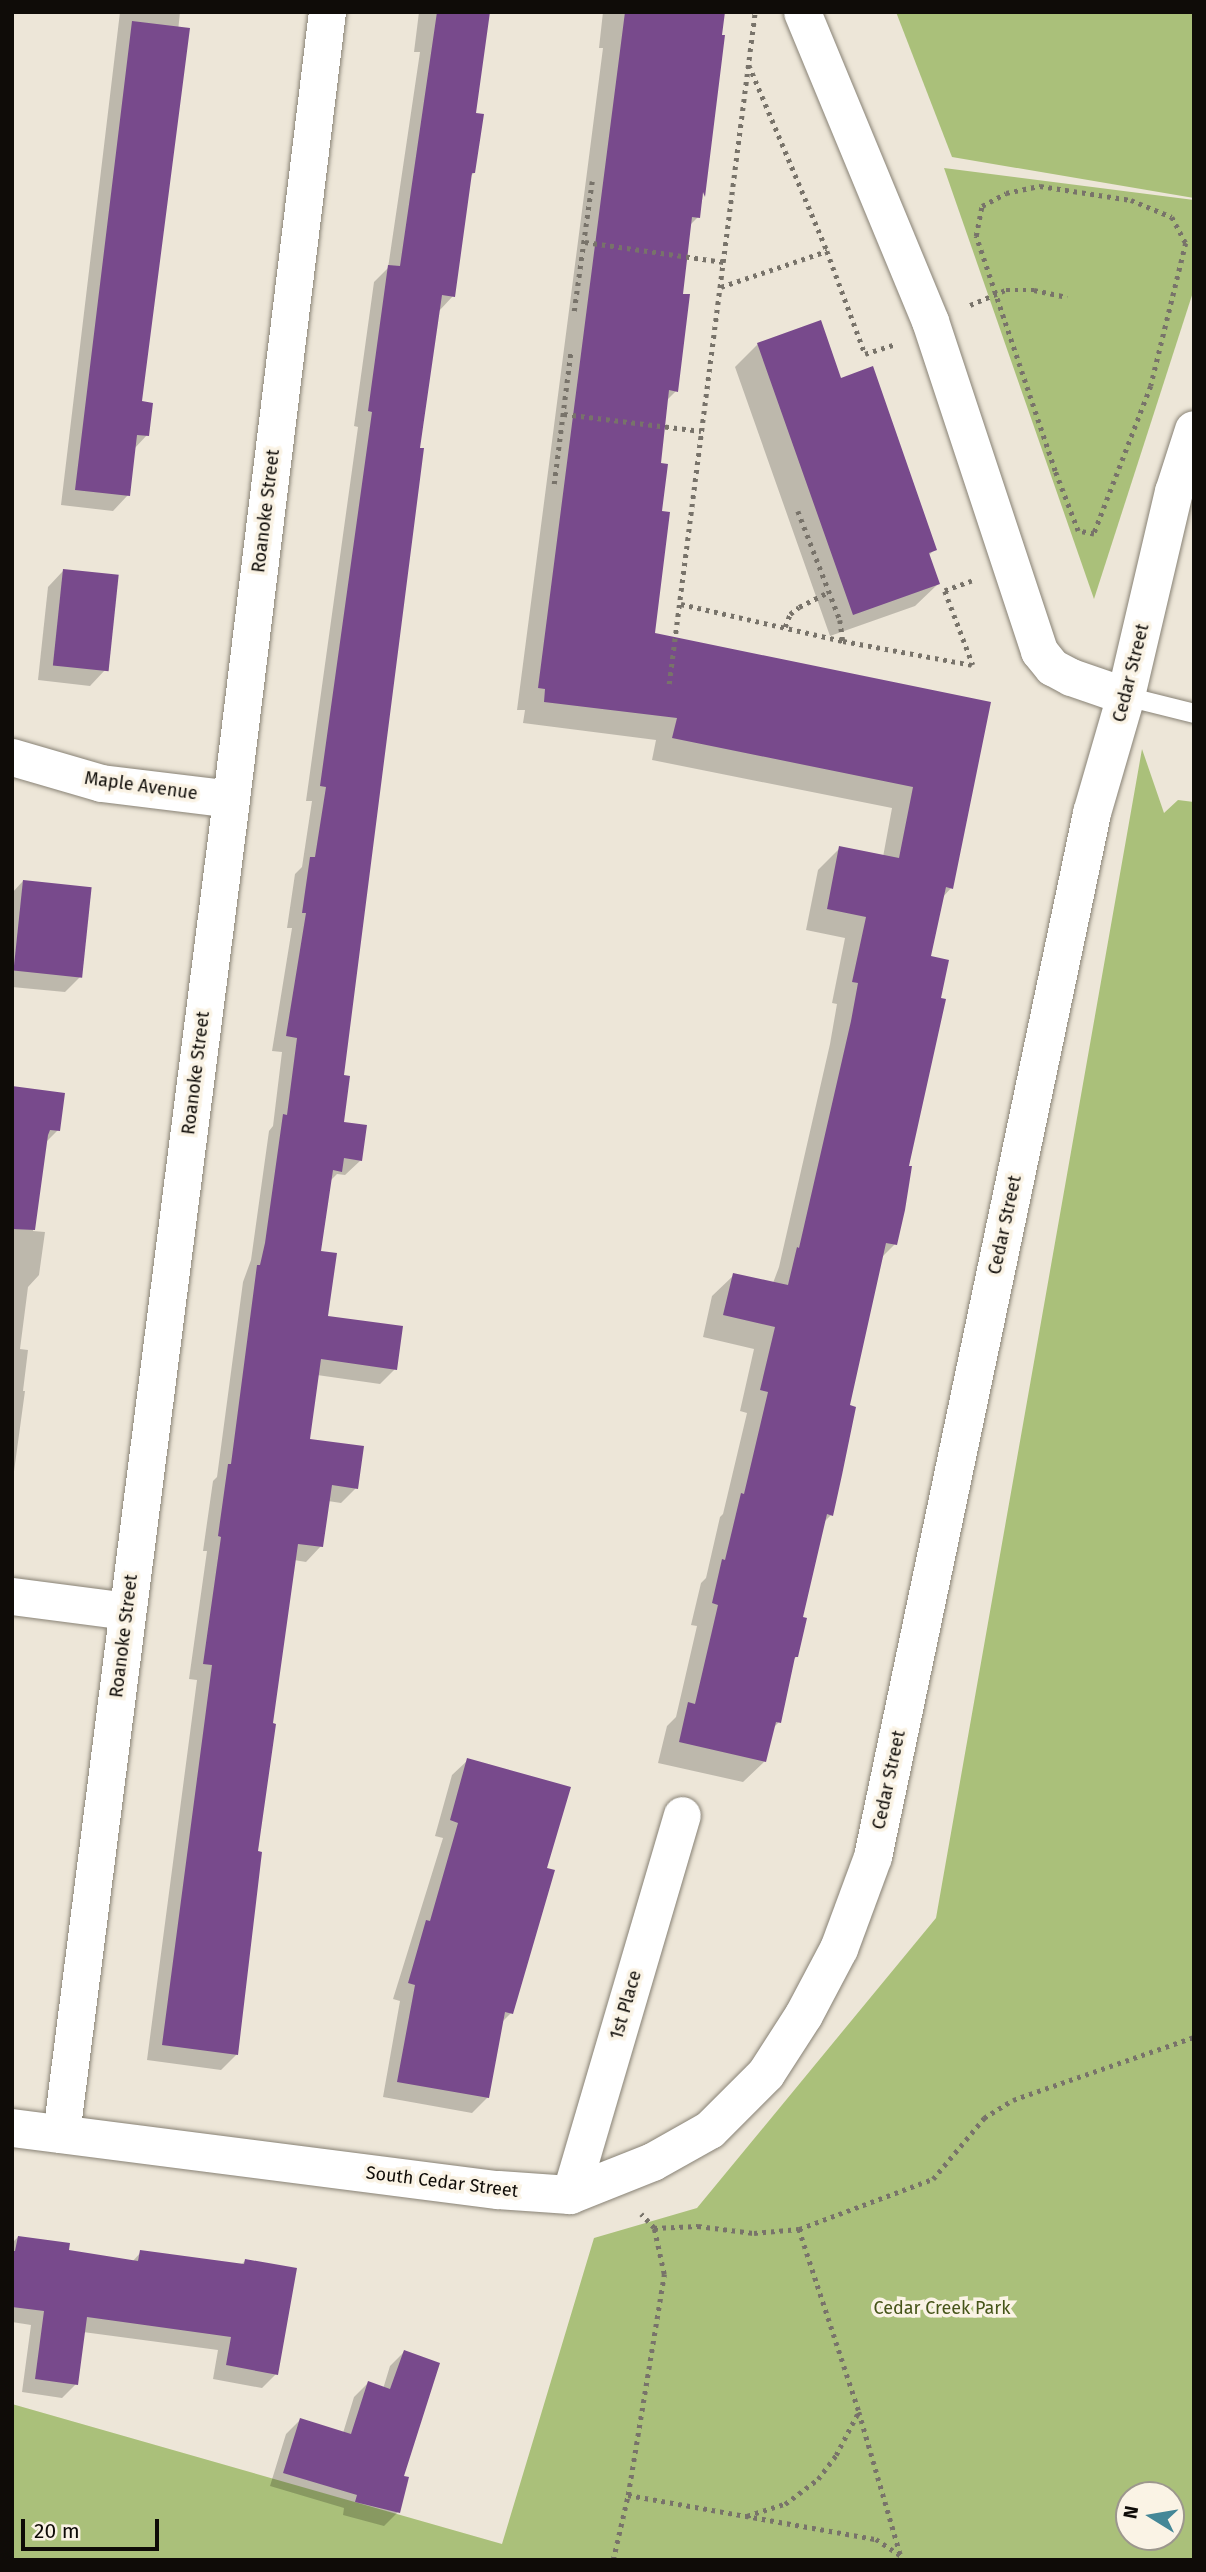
<!DOCTYPE html>
<style>
body{margin:0}
#map{position:relative;width:1206px;height:2572px;overflow:hidden;background:#ede6d8;font-family:"Fira Sans",sans-serif}
div>[style]{position:absolute}
[style*='--x']{left:calc(var(--x)*1px);top:calc(var(--y)*1px);width:calc(var(--w)*1px);rotate:calc(var(--a)*1deg)}
.green>*{inset:0;background:#aac07a}
.shadow>*{inset:0;background:#0003}
.building>*{inset:0;background:#784a8c;transform-origin:0 0}
.path>*{height:4.5px;margin-top:-2.25px;transform-origin:0;background:repeating-linear-gradient(90deg,#78736a 0 3.5px,transparent 0 8.5px)}
.roads{filter:drop-shadow(0 0 2px #888275) drop-shadow(0 0 2px #888275)}
.service>*{height:19px;margin:-9.5px;padding:0 9.5px;transform-origin:9.5px;border-radius:9.5px;background:#fff}
.minor>*{height:37px;margin:-18.5px;padding:0 18.5px;transform-origin:18.5px;border-radius:18.5px;background:#fff}
.tertiary>*{height:38px;margin:-19px;padding:0 19px;transform-origin:19px;border-radius:19px;background:#fff}
span{translate:-50% -50%;white-space:nowrap;text-align:center;line-height:1.15;-webkit-text-stroke:7px #faf3e5;paint-order:stroke}
.street-label{font-size:18px;color:#0f0c08}
.park-label{font-size:18px;color:#455418}
.frame{position:absolute;inset:0;border:14px solid #0f0c08;pointer-events:none}
.north{position:absolute;left:1115px;top:2481px;width:70px;height:70px;box-sizing:border-box;background:#faf3e5;border:2px solid #9c978d;border-radius:50%;rotate:281deg;font-size:19px;font-weight:700;line-height:28px;text-align:center;color:#0f0c08}
.north::after{content:'';display:block;margin:auto;width:24px;height:32px;background:#448797;clip-path:polygon(50% 0,100% 100%,50% 72%,0 100%)}
.scale{position:absolute;left:21px;top:2519px;width:138px;height:32px;box-sizing:border-box;border:4px solid #0f0c08;border-top:0;padding-left:9px;font-size:21px;line-height:24px;white-space:nowrap;color:#0f0c08;-webkit-text-stroke:5px #faf3e5;paint-order:stroke}
</style>
<div id="map">
<div class="green">
<i style="clip-path:polygon(896px 12px,1194px 12px,1194px 198px,952px 157px)"></i>
<i style="clip-path:polygon(944px 168px,1194px 200px,1194px 289px,1094px 599px)"></i>
<i style="clip-path:polygon(evenodd,1142px 749px,1164px 813px,1178px 800px,1194px 802px,1194px 2560px,12px 2560px,12px 2404px,502px 2544px,594px 2238px,697px 2208px,936px 1918px,1142px 749px,1129px 2495px,1171px 2495px,1171px 2537px,1129px 2537px,1129px 2495px)"></i>
</div>
<div class="shadow">
<i style="clip-path:polygon(120px 12px,180px 12px,140px 402px,147px 435px,134px 449px,128px 495px,113px 511px,61px 505px)"></i>
<i style="clip-path:polygon(419px 12px,488px 12px,474px 114px,474px 173px,469px 177px,453px 296px,439px 311px,418px 449px,342px 1077px,342px 1124px,361px 1160px,345px 1175px,337px 1174px,329px 1182px,319px 1253px,326px 1317px,395px 1369px,380px 1384px,317px 1375px,308px 1440px,356px 1488px,341px 1503px,328px 1501px,321px 1546px,306px 1562px,294px 1560px,271px 1725px,236px 2055px,221px 2070px,147px 2060px,197px 1680px,189px 1679px,207px 1551px,203px 1551px,213px 1481px,217px 1477px,243px 1282px,251px 1260px,269px 1131px,273px 1126px,282px 1052px,272px 1051px,292px 928px,287px 928px,295px 874px,302px 867px,312px 801px,306px 801px,358px 427px,354px 426px,374px 282px,388px 268px,420px 52px,414px 52px)"></i>
<i style="clip-path:polygon(603px 12px,723px 12px,720px 36px,724px 37px,703px 196px,698px 217px,689px 226px,681px 295px,676px 391px,666px 401px,659px 465px,660px 512px,653px 634px,989px 703px,951px 888px,942px 898px,929px 957px,895px 1244px,880px 1259px,847px 1406px,831px 1515px,824px 1522px,801px 1619px,797px 1656px,792px 1661px,779px 1722px,772px 1729px,765px 1761px,743px 1782px,658px 1763px,667px 1726px,676px 1717px,697px 1626px,691px 1625px,701px 1583px,706px 1578px,720px 1517px,723px 1514px,747px 1413px,740px 1411px,754px 1349px,703px 1337px,712px 1296px,734px 1275px,773px 1283px,779px 1267px,830px 1044px,837px 1004px,832px 1003px,845px 938px,806px 930px,818px 870px,840px 848px,883px 857px,892px 808px,652px 760px,656px 740px,523px 723px,525px 710px,517px 710px,586px 180px,603px 48px,599px 48px)"></i>
<i style="clip-path:polygon(758px 344px,840px 380px,935px 549px,928px 556px,938px 584px,915px 606px,830px 636px,735px 367px)"></i>
<i style="clip-path:polygon(63px 571px,105px 670px,90px 686px,38px 680px,48px 587px)"></i>
<i style="clip-path:polygon(23px 881px,80px 977px,65px 992px,12px 987px,12px 893px)"></i>
<i style="clip-path:polygon(12px 1090px,58px 1130px,45px 1143px,33px 1231px,45px 1232px,39px 1275px,28px 1287px,20px 1349px,28px 1350px,23px 1391px,25px 1391px,12px 1486px)"></i>
<i style="clip-path:polygon(468px 1760px,545px 1869px,511px 2013px,501px 2023px,488px 2097px,472px 2113px,383px 2097px,400px 2001px,393px 1999px,443px 1838px,435px 1836px,452px 1775px)"></i>
<i style="clip-path:polygon(18px 2237px,67px 2252px,132px 2262px,141px 2252px,241px 2265px,245px 2261px,276px 2374px,262px 2388px,213px 2379px,218px 2350px,83px 2332px,76px 2384px,62px 2398px,22px 2392px,31px 2325px,12px 2322px,12px 2243px)"></i>
<i style="clip-path:polygon(404px 2352px,398px 2512px,384px 2526px,343px 2515px,344px 2508px,270px 2486px,286px 2434px,300px 2420px,343px 2433px,354px 2397px,368px 2383px,383px 2389px,390px 2366px)"></i>
</div>
<div class="building">
<i style="clip-path:polygon(437px 12px,490px 12px,476px 113px,484px 114px,475px 173px,472px 173px,455px 297px,442px 295px,420px 448px,424px 448px,344px 1075px,350px 1076px,344px 1122px,367px 1125px,362px 1161px,344px 1158px,342px 1172px,333px 1170px,321px 1251px,337px 1253px,328px 1316px,403px 1326px,397px 1370px,321px 1359px,310px 1439px,364px 1446px,358px 1489px,332px 1485px,323px 1547px,298px 1544px,273px 1723px,276px 1724px,258px 1851px,262px 1852px,238px 2055px,162px 2045px,212px 1665px,203px 1664px,221px 1537px,218px 1536px,228px 1464px,231px 1464px,257px 1265px,260px 1265px,265px 1243px,283px 1114px,287px 1115px,297px 1038px,286px 1036px,306px 913px,302px 913px,310px 857px,315px 857px,326px 787px,320px 786px,372px 412px,368px 411px,388px 265px,400px 266px)"></i>
<i style="clip-path:polygon(625px 12px,725px 12px,722px 35px,725px 35px,705px 197px,703px 192px,700px 218px,692px 217px,683px 294px,690px 294px,678px 392px,669px 390px,661px 463px,668px 464px,662px 511px,670px 512px,655px 633px,991px 702px,953px 889px,946px 887px,931px 956px,949px 960px,941px 998px,946px 999px,909px 1166px,912px 1166px,905px 1210px,897px 1245px,886px 1243px,850px 1405px,856px 1407px,842px 1475px,833px 1516px,827px 1514px,803px 1617px,807px 1618px,798px 1657px,795px 1657px,781px 1723px,776px 1722px,766px 1762px,679px 1742px,688px 1702px,695px 1704px,718px 1605px,712px 1603px,722px 1559px,725px 1560px,741px 1493px,744px 1494px,768px 1392px,760px 1390px,775px 1327px,723px 1315px,733px 1273px,788px 1285px,797px 1247px,799px 1248px,851px 1021px,858px 983px,852px 982px,866px 917px,827px 909px,839px 846px,899px 858px,913px 787px,672px 738px,677px 718px,544px 702px,545px 689px,538px 688px)"></i>
<i style="clip-path:polygon(132px 21px,190px 28px,142px 401px,153px 403px,149px 436px,137px 435px,130px 496px,75px 490px)"></i>
<i style="clip-path:polygon(821px 320px,841px 378px,873px 366px,937px 550px,929px 553px,940px 584px,853px 615px,757px 343px)"></i>
<i style="left:63px;top:569px;width:56px;height:97px;rotate:6deg"></i>
<i style="left:23px;top:880px;width:69px;height:91px;rotate:6deg"></i>
<i style="clip-path:polygon(12px 1086px,65px 1093px,60px 1131px,50px 1130px,48px 1135px,35px 1230px,12px 1229px)"></i>
<i style="clip-path:polygon(467px 1758px,571px 1787px,547px 1868px,555px 1870px,513px 2014px,505px 2012px,489px 2098px,397px 2082px,415px 1985px,408px 1983px,426px 1920px,430px 1921px,458px 1823px,450px 1820px)"></i>
<i style="clip-path:polygon(18px 2236px,70px 2243px,69px 2250px,138px 2261px,140px 2250px,244px 2264px,245px 2259px,297px 2268px,278px 2375px,226px 2365px,231px 2337px,87px 2317px,78px 2385px,35px 2379px,44px 2311px,12px 2307px,12px 2251px,15px 2251px)"></i>
<i style="clip-path:polygon(404px 2350px,440px 2363px,404px 2476px,409px 2477px,400px 2513px,355px 2502px,357px 2495px,283px 2473px,300px 2418px,351px 2434px,368px 2381px,390px 2389px)"></i>
</div>
<div class="path">
<i style="--x:749;--y:65;--w:202;--a:67.2"></i>
<i style="--x:827;--y:251;--w:110;--a:69.7"></i>
<i style="--x:865;--y:354;--w:32;--a:-18"></i>
<i style="--x:1040;--y:186;--w:92;--a:8.7"></i>
<i style="--x:1131;--y:200;--w:44;--a:22.5"></i>
<i style="--x:1172;--y:217;--w:30;--a:62"></i>
<i style="--x:1186;--y:243;--w:147;--a:103.8"></i>
<i style="--x:1151;--y:386;--w:159;--a:111.1"></i>
<i style="--x:1094;--y:534;--w:16;--a:-169"></i>
<i style="--x:1078;--y:531;--w:64;--a:-111"></i>
<i style="--x:1055;--y:471;--w:248;--a:-108.6"></i>
<i style="--x:976;--y:236;--w:31;--a:-79"></i>
<i style="--x:982;--y:206;--w:27;--a:-28"></i>
<i style="--x:1006;--y:193;--w:35;--a:-12"></i>
<i style="--x:585;--y:242;--w:140;--a:8.2"></i>
<i style="--x:721;--y:287;--w:112;--a:-18.8"></i>
<i style="--x:970;--y:305;--w:39;--a:-23"></i>
<i style="--x:1006;--y:290;--w:28;--a:0"></i>
<i style="--x:1034;--y:290;--w:34;--a:12"></i>
<i style="--x:574;--y:311;--w:131;--a:-82.1"></i>
<i style="--x:564;--y:414;--w:138;--a:7.1"></i>
<i style="--x:554;--y:484;--w:135;--a:-82.8"></i>
<i style="--x:798;--y:511;--w:117;--a:68.9"></i>
<i style="--x:840;--y:620;--w:21;--a:82"></i>
<i style="--x:972;--y:581;--w:29;--a:160"></i>
<i style="--x:945;--y:591;--w:79;--a:69.3"></i>
<i style="--x:681;--y:604;--w:166;--a:12.9"></i>
<i style="--x:843;--y:641;--w:131;--a:10.5"></i>
<i style="--x:785;--y:627;--w:14;--a:-69"></i>
<i style="--x:790;--y:614;--w:11;--a:-38"></i>
<i style="--x:799;--y:607;--w:33;--a:-27"></i>
<i style="--x:669;--y:684;--w:677;--a:-82.71"></i>
<i style="--x:654;--y:2228;--w:44;--a:-2.6"></i>
<i style="--x:698;--y:2226;--w:56;--a:7.1"></i>
<i style="--x:754;--y:2233;--w:45;--a:-5.1"></i>
<i style="--x:799;--y:2229;--w:143;--a:-20.5"></i>
<i style="--x:933;--y:2179;--w:80;--a:-50.1"></i>
<i style="--x:984;--y:2118;--w:34;--a:-32"></i>
<i style="--x:1013;--y:2100;--w:192;--a:-19.2"></i>
<i style="--x:799;--y:2229;--w:193;--a:71.8"></i>
<i style="--x:859;--y:2412;--w:154;--a:73.8"></i>
<i style="--x:628;--y:2495;--w:252;--a:10.1"></i>
<i style="--x:876;--y:2539;--w:30;--a:34"></i>
<i style="--x:747;--y:2516;--w:40;--a:-18"></i>
<i style="--x:785;--y:2504;--w:41;--a:-37.1"></i>
<i style="--x:818;--y:2479;--w:30;--a:-53"></i>
<i style="--x:836;--y:2455;--w:47;--a:-62.4"></i>
<i style="--x:613;--y:2560;--w:67;--a:-77"></i>
<i style="--x:628;--y:2495;--w:224;--a:-80.7"></i>
<i style="--x:664;--y:2274;--w:47;--a:-102.3"></i>
<i style="--x:654;--y:2228;--w:19;--a:-133"></i>
</div>
<div class="roads">
<div class="service">
<i style="--x:1126;--y:696;--w:70;--a:14"></i>
</div>
<div class="minor">
<i style="--x:802;--y:12;--w:334;--a:67.5"></i>
<i style="--x:930;--y:321;--w:348;--a:71.7"></i>
<i style="--x:1039;--y:651;--w:21;--a:51"></i>
<i style="--x:1052;--y:667;--w:21;--a:28"></i>
<i style="--x:1071;--y:677;--w:58;--a:19.1"></i>
<i style="--x:12;--y:757;--w:93;--a:16.3"></i>
<i style="--x:101;--y:783;--w:131;--a:7"></i>
<i style="--x:12;--y:1596;--w:116;--a:7.4"></i>
<i style="--x:61;--y:2134;--w:1346;--a:-82.74"></i>
<i style="--x:231;--y:799;--w:793;--a:-83.05"></i>
<i style="--x:570;--y:2195;--w:396;--a:-73.6"></i>
</div>
<div class="tertiary">
<i style="--x:12;--y:2128;--w:490;--a:7.3"></i>
<i style="--x:498;--y:2190;--w:72;--a:4"></i>
<i style="--x:570;--y:2195;--w:89;--a:-21.7"></i>
<i style="--x:653;--y:2162;--w:65;--a:-29.3"></i>
<i style="--x:710;--y:2130;--w:79;--a:-45"></i>
<i style="--x:766;--y:2074;--w:70;--a:-57.2"></i>
<i style="--x:804;--y:2015;--w:75;--a:-62.1"></i>
<i style="--x:839;--y:1949;--w:98;--a:-69.7"></i>
<i style="--x:873;--y:1857;--w:1067;--a:-78.15"></i>
<i style="--x:1092;--y:813;--w:122;--a:-73.8"></i>
<i style="--x:1126;--y:696;--w:210;--a:-76.8"></i>
<i style="--x:1174;--y:492;--w:65;--a:-72.1"></i>
</div>
</div>
<div class="street-label">
<span style="left:266px;top:511px;rotate:-83deg">Roanoke Street</span>
<span style="left:1131px;top:673px;rotate:-76deg">Cedar Street</span>
<span style="left:141px;top:786px;rotate:8deg">Maple Avenue</span>
<span style="left:196px;top:1073px;rotate:-83deg">Roanoke Street</span>
<span style="left:1005px;top:1225px;rotate:-78deg">Cedar Street</span>
<span style="left:124px;top:1636px;rotate:-83deg">Roanoke Street</span>
<span style="left:889px;top:1780px;rotate:-78deg">Cedar Street</span>
<span style="left:626px;top:2005px;rotate:-74deg">1st Place</span>
<span style="left:442px;top:2182px;rotate:7deg">South Cedar Street</span>
</div>
<div class="park-label">
<span style="left:942px;top:2308px">Cedar Creek Park</span>
</div>
<div class="frame"></div>
<div class="north">N</div>
<div class="scale">20 m</div>
</div>
